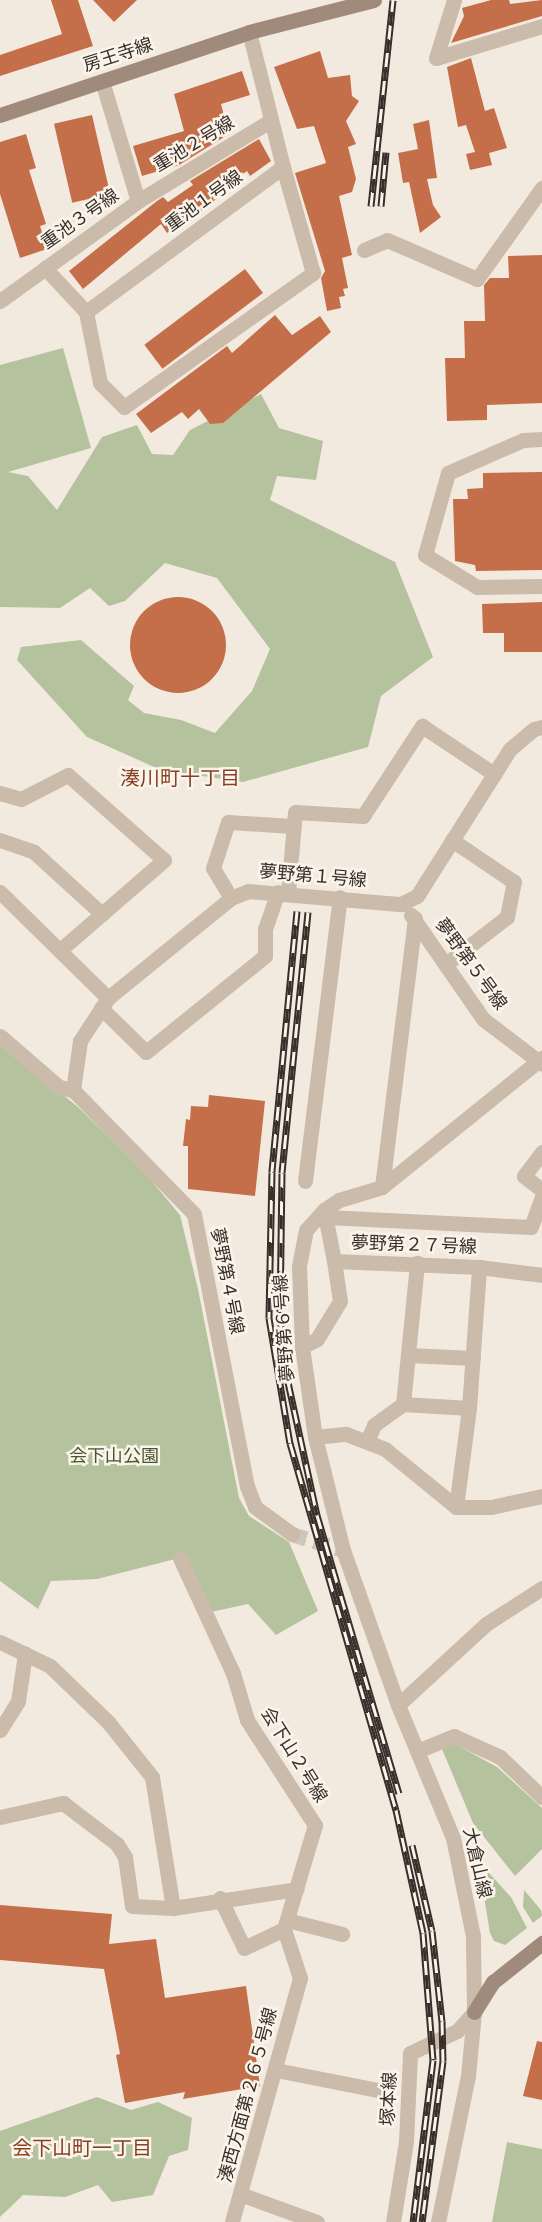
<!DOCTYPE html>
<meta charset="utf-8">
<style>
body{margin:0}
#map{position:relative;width:542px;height:2222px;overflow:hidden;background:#f3eadf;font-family:Arial,"Noto Sans JP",sans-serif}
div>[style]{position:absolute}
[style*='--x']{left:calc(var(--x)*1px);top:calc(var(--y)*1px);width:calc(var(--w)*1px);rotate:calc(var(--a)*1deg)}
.green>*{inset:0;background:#b4c29e}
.building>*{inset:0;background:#c56f4a;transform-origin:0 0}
.round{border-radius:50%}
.street-tunnel>*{height:15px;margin-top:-7.5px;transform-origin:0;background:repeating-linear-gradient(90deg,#cec5bb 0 15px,transparent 0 23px)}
.street>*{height:15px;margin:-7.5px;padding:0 7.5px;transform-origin:7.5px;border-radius:7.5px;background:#cbbbaa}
.secondary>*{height:15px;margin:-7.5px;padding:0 7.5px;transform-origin:7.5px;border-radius:7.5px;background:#9f8a7b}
.rail>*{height:7px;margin-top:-3.5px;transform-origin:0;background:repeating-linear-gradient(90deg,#faf4eb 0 14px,#392f2a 0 28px);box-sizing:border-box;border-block:2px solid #392f2a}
span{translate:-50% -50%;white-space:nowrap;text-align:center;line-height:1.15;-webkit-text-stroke:5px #faf4eb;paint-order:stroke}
.street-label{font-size:18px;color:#392f2a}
.park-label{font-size:18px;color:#46572d}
.neighbourhood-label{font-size:20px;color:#884023}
</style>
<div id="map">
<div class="green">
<i style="clip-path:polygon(63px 348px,91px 448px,8px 472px,28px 476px,57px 510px,102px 437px,137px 425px,152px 454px,173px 455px,190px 430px,261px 394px,279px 428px,323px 441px,316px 480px,277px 476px,270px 500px,395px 562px,433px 657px,381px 696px,368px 747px,243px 782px,161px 770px,87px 737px,17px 660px,21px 647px,81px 640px,134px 686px,128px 700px,144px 713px,181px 720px,215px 733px,252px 691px,270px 649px,217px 578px,165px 563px,125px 601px,109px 606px,90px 588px,60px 608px,0 607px,0 365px)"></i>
<i style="clip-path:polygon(0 1044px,78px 1107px,145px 1173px,180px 1215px,198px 1289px,239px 1498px,249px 1516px,289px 1542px,318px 1611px,276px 1635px,248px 1604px,211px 1612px,183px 1557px,97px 1579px,51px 1581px,38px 1609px,0 1581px)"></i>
<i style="clip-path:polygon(455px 1744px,497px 1767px,542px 1808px,542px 1849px,515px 1876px,473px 1823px,442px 1749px)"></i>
<i style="clip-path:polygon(478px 1861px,511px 1897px,527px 1928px,505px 1945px,494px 1941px,490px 1933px)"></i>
<i style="clip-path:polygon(524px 1890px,541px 1910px,542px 1916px,533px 1923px,523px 1907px)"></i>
<i style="clip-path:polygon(97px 2097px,131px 2110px,158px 2102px,192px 2118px,188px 2150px,169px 2156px,153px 2195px,112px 2202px,98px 2185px,65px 2197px,23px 2195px,0 2217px,0 2131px)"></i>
<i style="clip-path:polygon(507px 2142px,542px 2149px,542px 2222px,492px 2222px)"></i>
</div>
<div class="building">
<i style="clip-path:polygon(51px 0,78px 0,93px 46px,0 76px,0 55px,62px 34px)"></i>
<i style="clip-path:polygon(93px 0,137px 0,114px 22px)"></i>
<i style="clip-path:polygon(491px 0,509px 0,510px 4px,542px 0,542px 16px,451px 43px,464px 16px,462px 8px)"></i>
<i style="clip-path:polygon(320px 51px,328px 78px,350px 75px,352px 96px,359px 101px,346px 121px,356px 144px,348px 147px,356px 179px,352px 192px,339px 196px,352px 255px,342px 258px,348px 288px,343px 289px,345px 296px,339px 297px,341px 308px,327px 311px,321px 278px,325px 271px,295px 173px,326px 163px,314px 126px,297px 129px,274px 67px)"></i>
<i style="clip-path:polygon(471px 58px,485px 111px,494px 108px,507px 148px,489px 153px,492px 165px,470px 170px,466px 154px,475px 152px,466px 125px,458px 127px,447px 67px)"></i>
<i style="clip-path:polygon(242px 71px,250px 95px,221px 104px,229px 134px,179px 165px,142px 176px,133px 146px,184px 131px,174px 94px)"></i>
<i style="left:92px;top:115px;width:81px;height:39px;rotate:77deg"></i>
<i style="clip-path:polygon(429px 120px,437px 178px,427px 179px,433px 205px,441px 217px,420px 233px,409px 182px,403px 183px,398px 153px,418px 149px,413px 124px)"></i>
<i style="clip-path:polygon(26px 134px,36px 168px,29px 170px,46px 224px,40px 226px,47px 249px,20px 258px,0 194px,0 142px)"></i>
<i style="clip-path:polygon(259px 139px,271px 161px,250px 176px,247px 171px,222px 189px,224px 192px,193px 219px,191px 215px,167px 233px,161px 224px,83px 289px,69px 271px,157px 201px,163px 197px,168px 202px,193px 185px,190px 181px)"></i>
<i style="clip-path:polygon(542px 255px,542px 403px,487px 405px,487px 420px,447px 421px,445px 358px,465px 358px,464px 321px,485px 321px,484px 285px,490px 278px,509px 278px,508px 256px)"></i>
<i style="left:245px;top:269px;width:30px;height:126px;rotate:53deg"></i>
<i style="clip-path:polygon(275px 315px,292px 335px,320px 316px,331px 332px,223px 423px,210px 424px,199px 409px,188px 419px,182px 412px,151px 433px,136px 414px,227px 346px,232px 353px)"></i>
<i style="clip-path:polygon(542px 472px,542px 570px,476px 571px,475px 565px,455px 561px,453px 499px,468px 499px,467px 489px,483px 488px,483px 473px)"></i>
<i class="round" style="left:130px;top:597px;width:96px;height:96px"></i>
<i style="clip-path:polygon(542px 602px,542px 652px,504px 652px,504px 633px,483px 633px,482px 604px)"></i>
<i style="clip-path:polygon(209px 1095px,265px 1101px,255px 1196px,188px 1189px,188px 1146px,183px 1146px,186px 1119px,190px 1120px,191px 1106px,208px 1107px)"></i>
<i style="clip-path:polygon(0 1905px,112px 1914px,109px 1944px,156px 1939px,165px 1998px,246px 1986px,260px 2086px,183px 2099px,185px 2092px,125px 2103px,116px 2055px,120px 2054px,104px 1969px,0 1960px)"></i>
<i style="clip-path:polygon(537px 2041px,542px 2042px,542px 2100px,523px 2096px)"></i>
</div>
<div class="street-tunnel">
<i style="--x:292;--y:1534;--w:53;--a:17.4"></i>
</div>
<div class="street">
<i style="--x:436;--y:58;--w:111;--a:-16.8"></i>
<i style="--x:436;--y:58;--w:61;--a:-72.8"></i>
<i style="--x:102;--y:81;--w:125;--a:73.3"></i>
<i style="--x:364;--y:250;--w:25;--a:-23"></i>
<i style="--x:387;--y:240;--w:98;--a:23.4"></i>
<i style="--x:477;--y:279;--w:112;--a:-54.5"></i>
<i style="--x:45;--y:268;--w:60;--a:47"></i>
<i style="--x:86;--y:312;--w:245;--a:-36.4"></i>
<i style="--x:283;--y:167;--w:139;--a:-104.1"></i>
<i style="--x:0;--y:301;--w:170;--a:-35.9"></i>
<i style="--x:138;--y:201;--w:154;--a:-31.2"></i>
<i style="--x:86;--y:312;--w:72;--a:78.8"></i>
<i style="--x:100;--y:383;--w:34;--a:45"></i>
<i style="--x:124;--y:407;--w:232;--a:-35.3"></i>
<i style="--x:313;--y:273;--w:110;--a:-105.8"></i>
<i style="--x:542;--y:439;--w:19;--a:177"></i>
<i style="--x:523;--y:440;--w:82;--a:156.3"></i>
<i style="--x:448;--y:473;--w:85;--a:105.7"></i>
<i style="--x:425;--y:555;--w:61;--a:31.6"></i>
<i style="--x:477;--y:587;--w:65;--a:-0.9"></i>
<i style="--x:0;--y:793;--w:22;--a:16"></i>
<i style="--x:21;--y:799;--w:53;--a:-27.1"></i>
<i style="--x:68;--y:775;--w:128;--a:41.5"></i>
<i style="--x:164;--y:860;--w:138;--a:139.1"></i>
<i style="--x:0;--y:840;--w:36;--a:19"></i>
<i style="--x:34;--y:852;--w:92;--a:42.4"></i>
<i style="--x:0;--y:892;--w:151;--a:44.5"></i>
<i style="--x:108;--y:998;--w:159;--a:-39.1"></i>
<i style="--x:231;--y:898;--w:18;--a:-22"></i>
<i style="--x:248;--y:891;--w:154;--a:4.9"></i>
<i style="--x:401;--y:904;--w:18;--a:-27"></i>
<i style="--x:417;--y:896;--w:174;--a:-57.7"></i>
<i style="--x:510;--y:749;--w:31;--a:-40"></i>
<i style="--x:534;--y:729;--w:8;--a:-14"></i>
<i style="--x:288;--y:892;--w:80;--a:-85"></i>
<i style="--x:295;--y:812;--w:68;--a:3.4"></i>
<i style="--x:363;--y:816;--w:108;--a:-56.8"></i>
<i style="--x:422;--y:726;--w:87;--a:33.7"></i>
<i style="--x:231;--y:898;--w:35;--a:-121"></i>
<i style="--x:213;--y:868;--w:48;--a:-71.9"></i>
<i style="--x:228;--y:822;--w:64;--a:3.6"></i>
<i style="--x:411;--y:915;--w:126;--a:55.3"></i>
<i style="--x:483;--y:1019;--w:74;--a:37.3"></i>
<i style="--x:446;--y:964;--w:77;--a:-37.6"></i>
<i style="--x:507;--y:917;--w:36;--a:-79"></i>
<i style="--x:514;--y:882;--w:75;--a:-145.9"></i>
<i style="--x:108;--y:998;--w:51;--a:123.1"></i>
<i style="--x:80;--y:1041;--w:49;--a:98.1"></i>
<i style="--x:73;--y:1090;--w:173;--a:45.7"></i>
<i style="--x:194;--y:1214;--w:277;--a:79"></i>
<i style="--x:247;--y:1486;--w:22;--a:69"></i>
<i style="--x:255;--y:1507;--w:46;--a:36.1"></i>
<i style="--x:101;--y:1008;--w:63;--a:44.4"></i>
<i style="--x:146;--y:1052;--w:153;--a:-38.9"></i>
<i style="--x:265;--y:956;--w:27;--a:-90"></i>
<i style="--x:265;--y:929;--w:39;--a:-71"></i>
<i style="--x:0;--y:1036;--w:78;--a:40.8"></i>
<i style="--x:59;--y:1087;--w:14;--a:12"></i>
<i style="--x:542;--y:1152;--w:30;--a:127"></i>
<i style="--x:524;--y:1176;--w:23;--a:38"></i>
<i style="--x:305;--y:1181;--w:286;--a:-83"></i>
<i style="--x:382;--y:1187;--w:271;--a:-83"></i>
<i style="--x:324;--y:1210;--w:52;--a:78.9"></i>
<i style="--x:334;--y:1261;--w:145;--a:2.4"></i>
<i style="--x:479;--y:1267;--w:64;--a:7.2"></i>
<i style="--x:326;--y:1217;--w:205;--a:2.8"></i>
<i style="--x:531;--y:1227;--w:32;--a:-70"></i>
<i style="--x:302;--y:1347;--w:17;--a:-28"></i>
<i style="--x:317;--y:1339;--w:44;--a:-58.8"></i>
<i style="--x:340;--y:1301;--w:40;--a:-98.5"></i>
<i style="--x:408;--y:1355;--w:65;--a:2.6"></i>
<i style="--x:403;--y:1404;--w:66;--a:3.5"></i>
<i style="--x:315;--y:1437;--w:31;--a:-6"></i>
<i style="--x:346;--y:1434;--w:42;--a:21"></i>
<i style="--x:385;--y:1449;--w:92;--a:39.2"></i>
<i style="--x:456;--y:1507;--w:35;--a:0"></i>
<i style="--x:491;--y:1507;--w:52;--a:-12.2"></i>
<i style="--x:367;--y:1441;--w:17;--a:-66"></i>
<i style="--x:374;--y:1425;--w:36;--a:-36"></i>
<i style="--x:403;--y:1404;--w:142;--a:-84.3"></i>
<i style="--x:456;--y:1507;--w:100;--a:-82.5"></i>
<i style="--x:469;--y:1408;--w:141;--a:-85.9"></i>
<i style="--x:180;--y:1558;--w:127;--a:65.3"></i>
<i style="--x:233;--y:1673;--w:49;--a:73.4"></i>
<i style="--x:247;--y:1720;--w:125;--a:57.1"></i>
<i style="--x:315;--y:1825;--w:109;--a:106.6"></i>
<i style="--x:284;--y:1929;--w:52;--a:71.9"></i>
<i style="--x:300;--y:1978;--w:253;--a:105.6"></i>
<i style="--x:0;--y:1642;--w:55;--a:25.6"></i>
<i style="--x:50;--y:1666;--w:81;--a:44"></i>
<i style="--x:108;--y:1722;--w:70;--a:51.3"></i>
<i style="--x:152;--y:1777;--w:133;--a:80.9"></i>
<i style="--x:398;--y:1705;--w:120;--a:-42.6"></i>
<i style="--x:486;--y:1624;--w:67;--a:-32.7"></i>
<i style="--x:0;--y:1730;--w:34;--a:-58"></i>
<i style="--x:18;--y:1701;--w:48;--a:-81.5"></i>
<i style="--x:417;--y:1751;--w:40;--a:-22"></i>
<i style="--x:454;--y:1736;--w:51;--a:24.5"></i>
<i style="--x:500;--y:1757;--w:58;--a:43.6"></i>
<i style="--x:0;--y:1817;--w:65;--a:-12.5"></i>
<i style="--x:63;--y:1803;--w:68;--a:37.2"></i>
<i style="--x:117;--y:1844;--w:15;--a:58"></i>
<i style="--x:125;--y:1857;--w:49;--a:81.9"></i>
<i style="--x:132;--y:1906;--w:41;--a:2.8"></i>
<i style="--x:173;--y:1908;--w:125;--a:-8.7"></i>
<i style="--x:220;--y:1898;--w:55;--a:64.4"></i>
<i style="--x:244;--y:1948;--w:44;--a:-25.4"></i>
<i style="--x:287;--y:1920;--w:57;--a:14.3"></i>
<i style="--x:276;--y:2070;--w:108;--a:11.2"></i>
<i style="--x:240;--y:2194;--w:82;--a:20"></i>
<i style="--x:393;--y:2222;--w:81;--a:-80.8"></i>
<i style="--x:406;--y:2142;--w:89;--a:-87.4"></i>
<i style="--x:410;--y:2053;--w:52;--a:-25.1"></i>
<i style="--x:457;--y:2031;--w:25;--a:-48"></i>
<i style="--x:438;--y:2222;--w:149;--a:-78.4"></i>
<i style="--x:468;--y:2076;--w:64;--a:-84.6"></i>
<i style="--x:474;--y:2012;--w:76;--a:-90.8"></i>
<i style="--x:473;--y:1936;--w:100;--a:-101.5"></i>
<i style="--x:453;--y:1838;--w:144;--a:-112.5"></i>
<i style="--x:398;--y:1705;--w:164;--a:-109.5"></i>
<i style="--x:343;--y:1550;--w:116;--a:-103.9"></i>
<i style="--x:315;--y:1437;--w:91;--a:-98.2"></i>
<i style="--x:302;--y:1347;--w:81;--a:-92.1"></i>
<i style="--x:299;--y:1266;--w:37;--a:-79"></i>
<i style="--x:306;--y:1230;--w:27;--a:-48"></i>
<i style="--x:324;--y:1210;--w:18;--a:-34"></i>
<i style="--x:339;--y:1200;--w:45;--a:-16.8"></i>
<i style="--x:382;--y:1187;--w:206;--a:-38.9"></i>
</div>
<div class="secondary">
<i style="--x:0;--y:115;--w:262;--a:-18.4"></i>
<i style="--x:249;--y:32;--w:129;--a:-14.4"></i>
<i style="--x:474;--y:2012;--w:36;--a:-58"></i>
<i style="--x:493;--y:1982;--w:63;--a:-38.5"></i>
</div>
<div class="rail">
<i style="--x:371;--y:206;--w:207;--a:-83.9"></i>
<i style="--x:381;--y:206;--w:54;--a:-84.7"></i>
<i style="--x:297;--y:911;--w:262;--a:95.5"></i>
<i style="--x:272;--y:1172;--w:146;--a:91.2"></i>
<i style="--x:269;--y:1318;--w:127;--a:80.5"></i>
<i style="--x:290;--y:1443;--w:382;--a:73.9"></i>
<i style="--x:396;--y:1810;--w:126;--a:77.6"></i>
<i style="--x:423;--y:1933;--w:127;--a:85.5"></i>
<i style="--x:433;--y:2060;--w:163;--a:97"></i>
<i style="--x:308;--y:912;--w:262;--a:95.7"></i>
<i style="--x:282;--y:1173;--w:145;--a:90.8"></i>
<i style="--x:280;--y:1318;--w:64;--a:82.9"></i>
<i style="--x:288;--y:1382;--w:136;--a:77.7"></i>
<i style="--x:317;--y:1515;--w:290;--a:73.6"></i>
<i style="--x:412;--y:1845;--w:88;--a:76.9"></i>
<i style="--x:432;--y:1931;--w:91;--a:83.7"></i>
<i style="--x:442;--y:2021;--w:40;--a:88.6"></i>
<i style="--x:443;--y:2061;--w:162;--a:97.4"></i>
</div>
<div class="street-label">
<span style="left:118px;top:55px;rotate:-18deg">房王寺線</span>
<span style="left:194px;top:144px;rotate:-31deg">重池２号線</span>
<span style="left:204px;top:201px;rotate:-36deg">重池１号線</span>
<span style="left:80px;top:219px;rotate:-35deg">重池３号線</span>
<span style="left:313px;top:876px;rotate:5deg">夢野第１号線</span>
<span style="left:471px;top:964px;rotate:54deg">夢野第５号線</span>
<span style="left:414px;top:1245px;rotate:2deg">夢野第２７号線</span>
<span style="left:227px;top:1281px;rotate:79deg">夢野第４号線</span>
<span style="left:284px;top:1328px;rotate:-94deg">夢野第６号線</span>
<span style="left:294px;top:1755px;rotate:58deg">会下山２号線</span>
<span style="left:477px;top:1863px;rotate:77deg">大倉山線</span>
<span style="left:248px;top:2095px;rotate:-75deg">湊西方面第２６５号線</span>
<span style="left:389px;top:2099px;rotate:-87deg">塚本線</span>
</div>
<div class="park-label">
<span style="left:114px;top:1456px">会下山公園</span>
</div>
<div class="neighbourhood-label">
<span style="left:180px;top:778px">湊川町十丁目</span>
<span style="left:82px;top:2148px">会下山町一丁目</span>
</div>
</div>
